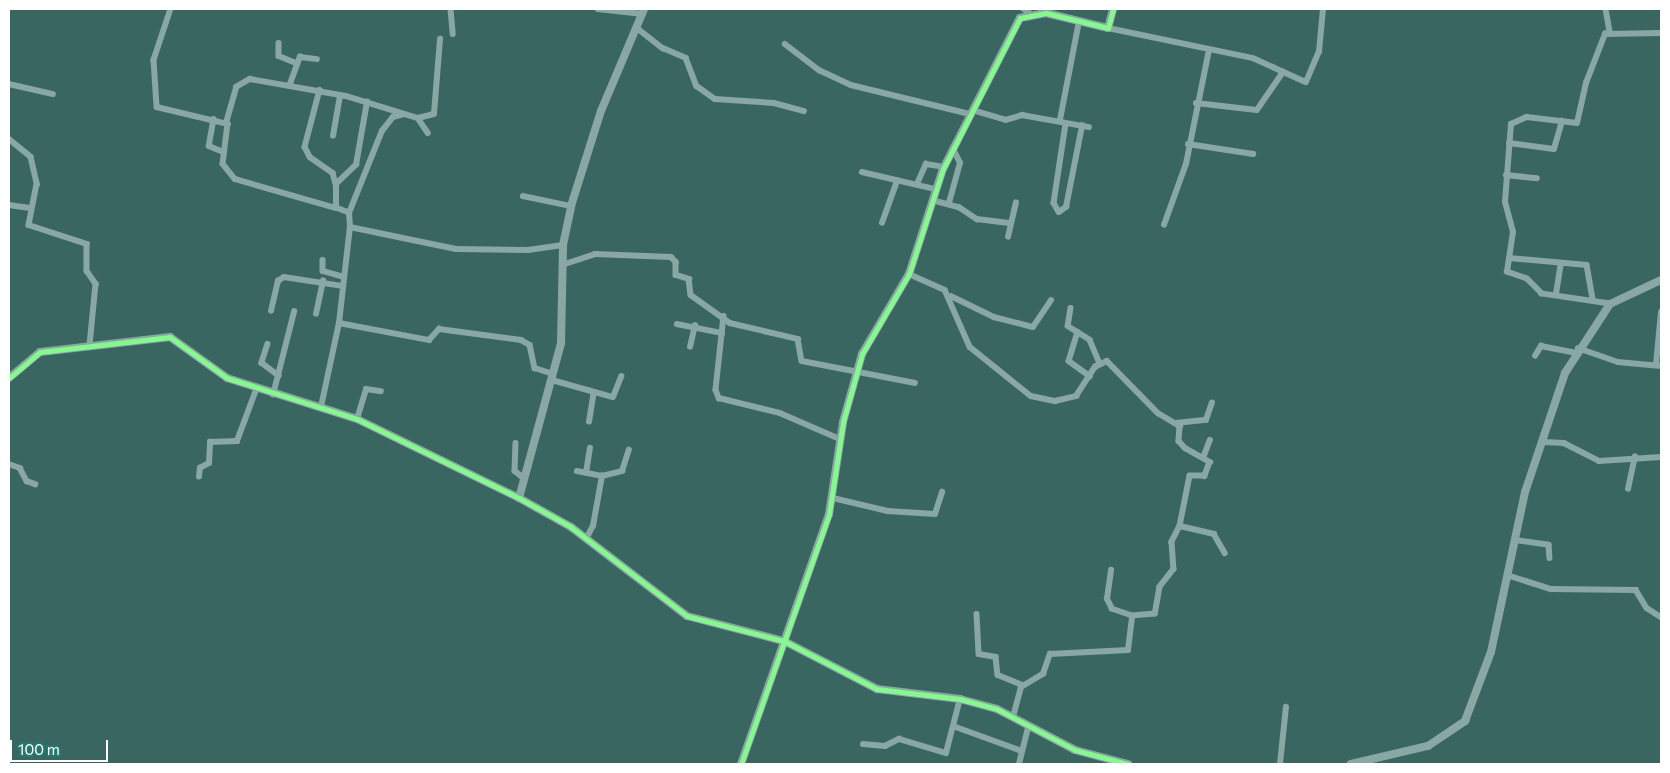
<!DOCTYPE html>
<style>
body{margin:0}
#map{position:relative;width:1670px;height:773px;overflow:hidden;background:#396661;font-family:Commissioner,sans-serif}
div>[style]{position:absolute}
[style*='--x']{left:calc(var(--x)*1px);top:calc(var(--y)*1px);width:calc(var(--w)*1px);rotate:calc(var(--a)*1deg)}
.minor>*{height:5.5px;margin:-2.75px;padding:0 2.75px;transform-origin:2.75px;border-radius:2.75px;background:#89a7a4}
.tertiary>*{height:8px;margin:-4px;padding:0 4px;transform-origin:4px;border-radius:4px;background:#89a7a4}
.cycleway>*{height:5px;margin:-2.5px;padding:0 2.5px;transform-origin:2.5px;border-radius:2.5px;background:#87f88f}
span{translate:-50% -50%;white-space:nowrap;text-align:center;line-height:1.15;-webkit-text-stroke:5px #257a70;paint-order:stroke}
.frame{position:absolute;inset:0;border:10px solid #fff;pointer-events:none}
.scale{position:absolute;left:10px;top:740px;width:98px;height:22px;box-sizing:border-box;border:2px solid #fff;border-top:0;padding-left:6px;font-size:15px;line-height:18px;white-space:nowrap;color:#fff;-webkit-text-stroke:4px #257a70;paint-order:stroke}
</style>
<div id="map">
<div class="minor">
<i style="--x:171;--y:9;--w:54;--a:108.4"></i>
<i style="--x:154;--y:60;--w:47;--a:86.3"></i>
<i style="--x:157;--y:107;--w:73;--a:13.5"></i>
<i style="--x:228;--y:124;--w:40;--a:97.1"></i>
<i style="--x:223;--y:164;--w:19;--a:51"></i>
<i style="--x:235;--y:179;--w:105;--a:16"></i>
<i style="--x:451;--y:9;--w:25;--a:85"></i>
<i style="--x:598;--y:9;--w:45;--a:6.3"></i>
<i style="--x:1024;--y:9;--w:7;--a:34"></i>
<i style="--x:1606;--y:9;--w:22;--a:80"></i>
<i style="--x:637;--y:28;--w:33;--a:38"></i>
<i style="--x:663;--y:48;--w:25;--a:23"></i>
<i style="--x:686;--y:58;--w:30;--a:69"></i>
<i style="--x:697;--y:86;--w:22;--a:36"></i>
<i style="--x:715;--y:99;--w:59;--a:3.9"></i>
<i style="--x:774;--y:103;--w:31;--a:15"></i>
<i style="--x:1108;--y:28;--w:148;--a:11.7"></i>
<i style="--x:1253;--y:58;--w:58;--a:24.4"></i>
<i style="--x:1306;--y:82;--w:33;--a:-67"></i>
<i style="--x:1319;--y:52;--w:43;--a:-84.7"></i>
<i style="--x:279;--y:43;--w:13;--a:90"></i>
<i style="--x:279;--y:56;--w:18;--a:22"></i>
<i style="--x:785;--y:44;--w:43;--a:37.4"></i>
<i style="--x:819;--y:70;--w:35;--a:25"></i>
<i style="--x:851;--y:85;--w:122;--a:13.7"></i>
<i style="--x:9;--y:84;--w:45;--a:12.8"></i>
<i style="--x:290;--y:84;--w:29;--a:-70"></i>
<i style="--x:300;--y:57;--w:17;--a:7"></i>
<i style="--x:320;--y:90;--w:59;--a:104.7"></i>
<i style="--x:305;--y:147;--w:11;--a:63"></i>
<i style="--x:310;--y:157;--w:28;--a:35"></i>
<i style="--x:333;--y:173;--w:11;--a:75"></i>
<i style="--x:1196;--y:103;--w:61;--a:6.5"></i>
<i style="--x:1257;--y:110;--w:46;--a:-55.6"></i>
<i style="--x:972;--y:110;--w:35;--a:16"></i>
<i style="--x:1006;--y:120;--w:17;--a:-17"></i>
<i style="--x:1022;--y:115;--w:68;--a:10.2"></i>
<i style="--x:418;--y:118;--w:18;--a:56"></i>
<i style="--x:214;--y:119;--w:27;--a:100"></i>
<i style="--x:209;--y:146;--w:16;--a:22"></i>
<i style="--x:1060;--y:120;--w:101;--a:-79.1"></i>
<i style="--x:226;--y:123;--w:37;--a:-74"></i>
<i style="--x:236;--y:87;--w:16;--a:-30"></i>
<i style="--x:250;--y:79;--w:97;--a:10"></i>
<i style="--x:346;--y:96;--w:75;--a:17"></i>
<i style="--x:418;--y:118;--w:16;--a:-14"></i>
<i style="--x:434;--y:114;--w:75;--a:-85.4"></i>
<i style="--x:1066;--y:124;--w:80;--a:98.6"></i>
<i style="--x:1054;--y:203;--w:10;--a:61"></i>
<i style="--x:1059;--y:212;--w:9;--a:-36"></i>
<i style="--x:1066;--y:207;--w:83;--a:-78.8"></i>
<i style="--x:333;--y:136;--w:41;--a:-80.1"></i>
<i style="--x:9;--y:139;--w:28;--a:39"></i>
<i style="--x:31;--y:157;--w:28;--a:77"></i>
<i style="--x:37;--y:184;--w:42;--a:101"></i>
<i style="--x:29;--y:225;--w:61;--a:18.1"></i>
<i style="--x:87;--y:244;--w:27;--a:90"></i>
<i style="--x:87;--y:271;--w:16;--a:55"></i>
<i style="--x:96;--y:284;--w:61;--a:95.6"></i>
<i style="--x:1509;--y:143;--w:45;--a:7.6"></i>
<i style="--x:1554;--y:149;--w:29;--a:-74"></i>
<i style="--x:1188;--y:144;--w:66;--a:8.7"></i>
<i style="--x:862;--y:172;--w:75;--a:13.1"></i>
<i style="--x:1506;--y:175;--w:31;--a:6"></i>
<i style="--x:917;--y:184;--w:22;--a:-66"></i>
<i style="--x:926;--y:164;--w:18;--a:9"></i>
<i style="--x:523;--y:196;--w:49;--a:11.8"></i>
<i style="--x:932;--y:200;--w:28;--a:15"></i>
<i style="--x:959;--y:207;--w:22;--a:34"></i>
<i style="--x:977;--y:219;--w:34;--a:7"></i>
<i style="--x:949;--y:203;--w:41;--a:-74.6"></i>
<i style="--x:960;--y:163;--w:16;--a:-117"></i>
<i style="--x:9;--y:205;--w:21;--a:8"></i>
<i style="--x:349;--y:213;--w:88;--a:-68.1"></i>
<i style="--x:382;--y:131;--w:18;--a:-52"></i>
<i style="--x:393;--y:117;--w:11;--a:-15"></i>
<i style="--x:882;--y:223;--w:45;--a:-70.3"></i>
<i style="--x:1164;--y:225;--w:65;--a:-70.2"></i>
<i style="--x:1186;--y:164;--w:116;--a:-78.6"></i>
<i style="--x:350;--y:227;--w:108;--a:11.7"></i>
<i style="--x:456;--y:249;--w:72;--a:0.8"></i>
<i style="--x:528;--y:250;--w:35;--a:-8"></i>
<i style="--x:1008;--y:237;--w:35;--a:-77"></i>
<i style="--x:1509;--y:258;--w:78;--a:5.1"></i>
<i style="--x:1587;--y:265;--w:35;--a:80"></i>
<i style="--x:323;--y:260;--w:11;--a:90"></i>
<i style="--x:323;--y:271;--w:22;--a:16"></i>
<i style="--x:565;--y:264;--w:32;--a:-18"></i>
<i style="--x:595;--y:254;--w:76;--a:2.3"></i>
<i style="--x:671;--y:257;--w:7;--a:45"></i>
<i style="--x:676;--y:262;--w:13;--a:90"></i>
<i style="--x:676;--y:275;--w:14;--a:17"></i>
<i style="--x:689;--y:279;--w:16;--a:83"></i>
<i style="--x:691;--y:295;--w:48;--a:35.7"></i>
<i style="--x:730;--y:323;--w:70;--a:13.2"></i>
<i style="--x:798;--y:339;--w:22;--a:80"></i>
<i style="--x:802;--y:361;--w:115;--a:11"></i>
<i style="--x:909;--y:274;--w:39;--a:24"></i>
<i style="--x:945;--y:290;--w:62;--a:66.3"></i>
<i style="--x:970;--y:347;--w:78;--a:38.8"></i>
<i style="--x:1031;--y:396;--w:25;--a:12"></i>
<i style="--x:1055;--y:401;--w:22;--a:-13"></i>
<i style="--x:1076;--y:396;--w:35;--a:-57"></i>
<i style="--x:1095;--y:367;--w:13;--a:-27"></i>
<i style="--x:1107;--y:361;--w:73;--a:45.6"></i>
<i style="--x:1158;--y:413;--w:26;--a:31"></i>
<i style="--x:1180;--y:426;--w:15;--a:94"></i>
<i style="--x:1179;--y:441;--w:9;--a:49"></i>
<i style="--x:1185;--y:448;--w:29;--a:29"></i>
<i style="--x:1210;--y:462;--w:15;--a:110"></i>
<i style="--x:1205;--y:476;--w:15;--a:180"></i>
<i style="--x:1190;--y:476;--w:51;--a:101.3"></i>
<i style="--x:1180;--y:526;--w:18;--a:117"></i>
<i style="--x:1172;--y:542;--w:27;--a:86"></i>
<i style="--x:1174;--y:569;--w:23;--a:128"></i>
<i style="--x:1160;--y:587;--w:27;--a:100"></i>
<i style="--x:1155;--y:614;--w:23;--a:175"></i>
<i style="--x:1132;--y:616;--w:21;--a:-161"></i>
<i style="--x:1112;--y:609;--w:11;--a:-117"></i>
<i style="--x:1107;--y:599;--w:29;--a:-82"></i>
<i style="--x:1556;--y:294;--w:30;--a:-81"></i>
<i style="--x:951;--y:296;--w:48;--a:26"></i>
<i style="--x:994;--y:317;--w:40;--a:14.4"></i>
<i style="--x:1033;--y:327;--w:32;--a:-56"></i>
<i style="--x:1610;--y:304;--w:69;--a:-171.6"></i>
<i style="--x:1542;--y:294;--w:21;--a:-135"></i>
<i style="--x:1527;--y:279;--w:21;--a:-161"></i>
<i style="--x:1507;--y:272;--w:40;--a:-81.5"></i>
<i style="--x:1513;--y:232;--w:31;--a:-105"></i>
<i style="--x:1505;--y:202;--w:78;--a:-85.6"></i>
<i style="--x:1511;--y:124;--w:17;--a:-24"></i>
<i style="--x:1527;--y:117;--w:50;--a:6.8"></i>
<i style="--x:1577;--y:123;--w:41;--a:-77.3"></i>
<i style="--x:1586;--y:83;--w:53;--a:-68.8"></i>
<i style="--x:1605;--y:34;--w:56;--a:-1"></i>
<i style="--x:1071;--y:308;--w:18;--a:99"></i>
<i style="--x:1068;--y:326;--w:26;--a:32"></i>
<i style="--x:1090;--y:340;--w:25;--a:67"></i>
<i style="--x:271;--y:311;--w:31;--a:-77"></i>
<i style="--x:278;--y:281;--w:7;--a:-34"></i>
<i style="--x:284;--y:277;--w:60;--a:8.7"></i>
<i style="--x:316;--y:314;--w:34;--a:-78"></i>
<i style="--x:724;--y:316;--w:74;--a:96.2"></i>
<i style="--x:716;--y:390;--w:9;--a:69"></i>
<i style="--x:719;--y:398;--w:63;--a:13.8"></i>
<i style="--x:780;--y:413;--w:65;--a:23.4"></i>
<i style="--x:339;--y:323;--w:92;--a:10.7"></i>
<i style="--x:429;--y:340;--w:15;--a:-48"></i>
<i style="--x:439;--y:329;--w:83;--a:7.6"></i>
<i style="--x:521;--y:340;--w:10;--a:29"></i>
<i style="--x:530;--y:345;--w:24;--a:78"></i>
<i style="--x:535;--y:368;--w:19;--a:18"></i>
<i style="--x:677;--y:324;--w:46;--a:11.3"></i>
<i style="--x:1078;--y:332;--w:30;--a:107"></i>
<i style="--x:1069;--y:361;--w:26;--a:36"></i>
<i style="--x:268;--y:344;--w:20;--a:108"></i>
<i style="--x:262;--y:363;--w:21;--a:37"></i>
<i style="--x:690;--y:347;--w:22;--a:-77"></i>
<i style="--x:1578;--y:348;--w:42;--a:19.3"></i>
<i style="--x:1618;--y:362;--w:43;--a:5.3"></i>
<i style="--x:1535;--y:356;--w:12;--a:-59"></i>
<i style="--x:1541;--y:346;--w:36;--a:11"></i>
<i style="--x:1656;--y:365;--w:53;--a:-84.6"></i>
<i style="--x:552;--y:380;--w:63;--a:15.6"></i>
<i style="--x:613;--y:397;--w:22;--a:-68"></i>
<i style="--x:273;--y:395;--w:86;--a:-75.8"></i>
<i style="--x:321;--y:407;--w:86;--a:-77.9"></i>
<i style="--x:339;--y:323;--w:97;--a:-83.5"></i>
<i style="--x:350;--y:227;--w:14;--a:-94"></i>
<i style="--x:349;--y:213;--w:14;--a:-159"></i>
<i style="--x:336;--y:208;--w:24;--a:-90"></i>
<i style="--x:336;--y:184;--w:28;--a:-44"></i>
<i style="--x:356;--y:165;--w:64;--a:-80.1"></i>
<i style="--x:357;--y:419;--w:31;--a:-73"></i>
<i style="--x:366;--y:389;--w:15;--a:8"></i>
<i style="--x:589;--y:422;--w:30;--a:-81"></i>
<i style="--x:1176;--y:423;--w:30;--a:-6"></i>
<i style="--x:1206;--y:420;--w:18;--a:-71"></i>
<i style="--x:1544;--y:442;--w:20;--a:3"></i>
<i style="--x:1564;--y:443;--w:39;--a:27"></i>
<i style="--x:1599;--y:461;--w:62;--a:-3.7"></i>
<i style="--x:516;--y:443;--w:28;--a:92"></i>
<i style="--x:515;--y:471;--w:13;--a:39"></i>
<i style="--x:1203;--y:458;--w:19;--a:-69"></i>
<i style="--x:9;--y:464;--w:12;--a:20"></i>
<i style="--x:20;--y:468;--w:15;--a:62"></i>
<i style="--x:27;--y:481;--w:9;--a:21"></i>
<i style="--x:577;--y:471;--w:25;--a:11"></i>
<i style="--x:586;--y:473;--w:25;--a:-81"></i>
<i style="--x:199;--y:477;--w:9;--a:-84"></i>
<i style="--x:200;--y:468;--w:10;--a:-29"></i>
<i style="--x:209;--y:463;--w:21;--a:-87"></i>
<i style="--x:210;--y:442;--w:27;--a:-2"></i>
<i style="--x:237;--y:441;--w:54;--a:-69.6"></i>
<i style="--x:1628;--y:489;--w:33;--a:-78"></i>
<i style="--x:833;--y:498;--w:57;--a:13.3"></i>
<i style="--x:888;--y:511;--w:47;--a:3.7"></i>
<i style="--x:935;--y:514;--w:23;--a:-72"></i>
<i style="--x:1180;--y:526;--w:35;--a:13"></i>
<i style="--x:1214;--y:534;--w:22;--a:60"></i>
<i style="--x:586;--y:539;--w:15;--a:-62"></i>
<i style="--x:593;--y:526;--w:51;--a:-79.8"></i>
<i style="--x:602;--y:476;--w:21;--a:-14"></i>
<i style="--x:622;--y:471;--w:22;--a:-72"></i>
<i style="--x:1515;--y:540;--w:34;--a:8"></i>
<i style="--x:1549;--y:545;--w:13;--a:86"></i>
<i style="--x:1507;--y:575;--w:46;--a:17.7"></i>
<i style="--x:1551;--y:589;--w:85;--a:0.7"></i>
<i style="--x:1636;--y:590;--w:21;--a:59"></i>
<i style="--x:1647;--y:608;--w:17;--a:33"></i>
<i style="--x:977;--y:614;--w:40;--a:87.1"></i>
<i style="--x:979;--y:654;--w:17;--a:10"></i>
<i style="--x:996;--y:657;--w:18;--a:84"></i>
<i style="--x:998;--y:675;--w:27;--a:22"></i>
<i style="--x:1013;--y:717;--w:31;--a:-75"></i>
<i style="--x:1021;--y:687;--w:26;--a:-31"></i>
<i style="--x:1043;--y:674;--w:21;--a:-71"></i>
<i style="--x:1050;--y:654;--w:78;--a:-2.9"></i>
<i style="--x:1128;--y:650;--w:34;--a:-83"></i>
<i style="--x:956;--y:727;--w:70;--a:20"></i>
<i style="--x:863;--y:744;--w:22;--a:5"></i>
<i style="--x:885;--y:746;--w:16;--a:-27"></i>
<i style="--x:899;--y:739;--w:49;--a:16.6"></i>
<i style="--x:946;--y:753;--w:56;--a:-75.5"></i>
<i style="--x:1019;--y:764;--w:38;--a:-76"></i>
<i style="--x:1280;--y:764;--w:57;--a:-84"></i>
</div>
<div class="tertiary">
<i style="--x:9;--y:378;--w:40;--a:-40"></i>
<i style="--x:40;--y:352;--w:131;--a:-6.6"></i>
<i style="--x:170;--y:337;--w:70;--a:35.7"></i>
<i style="--x:227;--y:378;--w:136;--a:17.5"></i>
<i style="--x:357;--y:419;--w:180;--a:26"></i>
<i style="--x:519;--y:498;--w:60;--a:29.1"></i>
<i style="--x:571;--y:527;--w:146;--a:37.5"></i>
<i style="--x:687;--y:616;--w:100;--a:14.5"></i>
<i style="--x:784;--y:641;--w:105;--a:27.3"></i>
<i style="--x:877;--y:689;--w:84;--a:6.9"></i>
<i style="--x:960;--y:699;--w:38;--a:15"></i>
<i style="--x:997;--y:709;--w:88;--a:27.7"></i>
<i style="--x:1075;--y:750;--w:55;--a:14.8"></i>
<i style="--x:519;--y:498;--w:161;--a:-74.8"></i>
<i style="--x:561;--y:343;--w:98;--a:-88.8"></i>
<i style="--x:563;--y:245;--w:40;--a:-78"></i>
<i style="--x:571;--y:206;--w:100;--a:-72.5"></i>
<i style="--x:601;--y:111;--w:111;--a:-67.1"></i>
<i style="--x:741;--y:764;--w:265;--a:-70.6"></i>
<i style="--x:829;--y:514;--w:93;--a:-81.3"></i>
<i style="--x:843;--y:422;--w:71;--a:-74.4"></i>
<i style="--x:862;--y:354;--w:93;--a:-59.6"></i>
<i style="--x:909;--y:274;--w:110;--a:-72.1"></i>
<i style="--x:943;--y:169;--w:169;--a:-63"></i>
<i style="--x:1020;--y:18;--w:26;--a:-11"></i>
<i style="--x:1046;--y:13;--w:64;--a:13.6"></i>
<i style="--x:1108;--y:28;--w:20;--a:-75"></i>
<i style="--x:1351;--y:764;--w:79;--a:-13.2"></i>
<i style="--x:1428;--y:746;--w:45;--a:-34"></i>
<i style="--x:1465;--y:721;--w:74;--a:-69.4"></i>
<i style="--x:1491;--y:652;--w:164;--a:-78"></i>
<i style="--x:1525;--y:492;--w:126;--a:-71.4"></i>
<i style="--x:1565;--y:373;--w:82;--a:-56.9"></i>
<i style="--x:1610;--y:304;--w:56;--a:-25.2"></i>
</div>
<div class="cycleway">
<i style="--x:9;--y:378;--w:40;--a:-40"></i>
<i style="--x:40;--y:352;--w:131;--a:-6.6"></i>
<i style="--x:170;--y:337;--w:70;--a:35.7"></i>
<i style="--x:227;--y:378;--w:136;--a:17.5"></i>
<i style="--x:357;--y:419;--w:180;--a:26"></i>
<i style="--x:519;--y:498;--w:60;--a:29.1"></i>
<i style="--x:571;--y:527;--w:146;--a:37.5"></i>
<i style="--x:687;--y:616;--w:100;--a:14.5"></i>
<i style="--x:784;--y:641;--w:105;--a:27.3"></i>
<i style="--x:877;--y:689;--w:84;--a:6.9"></i>
<i style="--x:960;--y:699;--w:38;--a:15"></i>
<i style="--x:997;--y:709;--w:88;--a:27.7"></i>
<i style="--x:1075;--y:750;--w:55;--a:14.8"></i>
<i style="--x:741;--y:764;--w:265;--a:-70.6"></i>
<i style="--x:829;--y:514;--w:93;--a:-81.3"></i>
<i style="--x:843;--y:422;--w:71;--a:-74.4"></i>
<i style="--x:862;--y:354;--w:93;--a:-59.6"></i>
<i style="--x:909;--y:274;--w:110;--a:-72.1"></i>
<i style="--x:943;--y:169;--w:169;--a:-63"></i>
<i style="--x:1020;--y:18;--w:26;--a:-11"></i>
<i style="--x:1046;--y:13;--w:64;--a:13.6"></i>
<i style="--x:1108;--y:28;--w:20;--a:-75"></i>
</div>
<div class="frame"></div>
<div class="scale">100 m</div>
</div>
